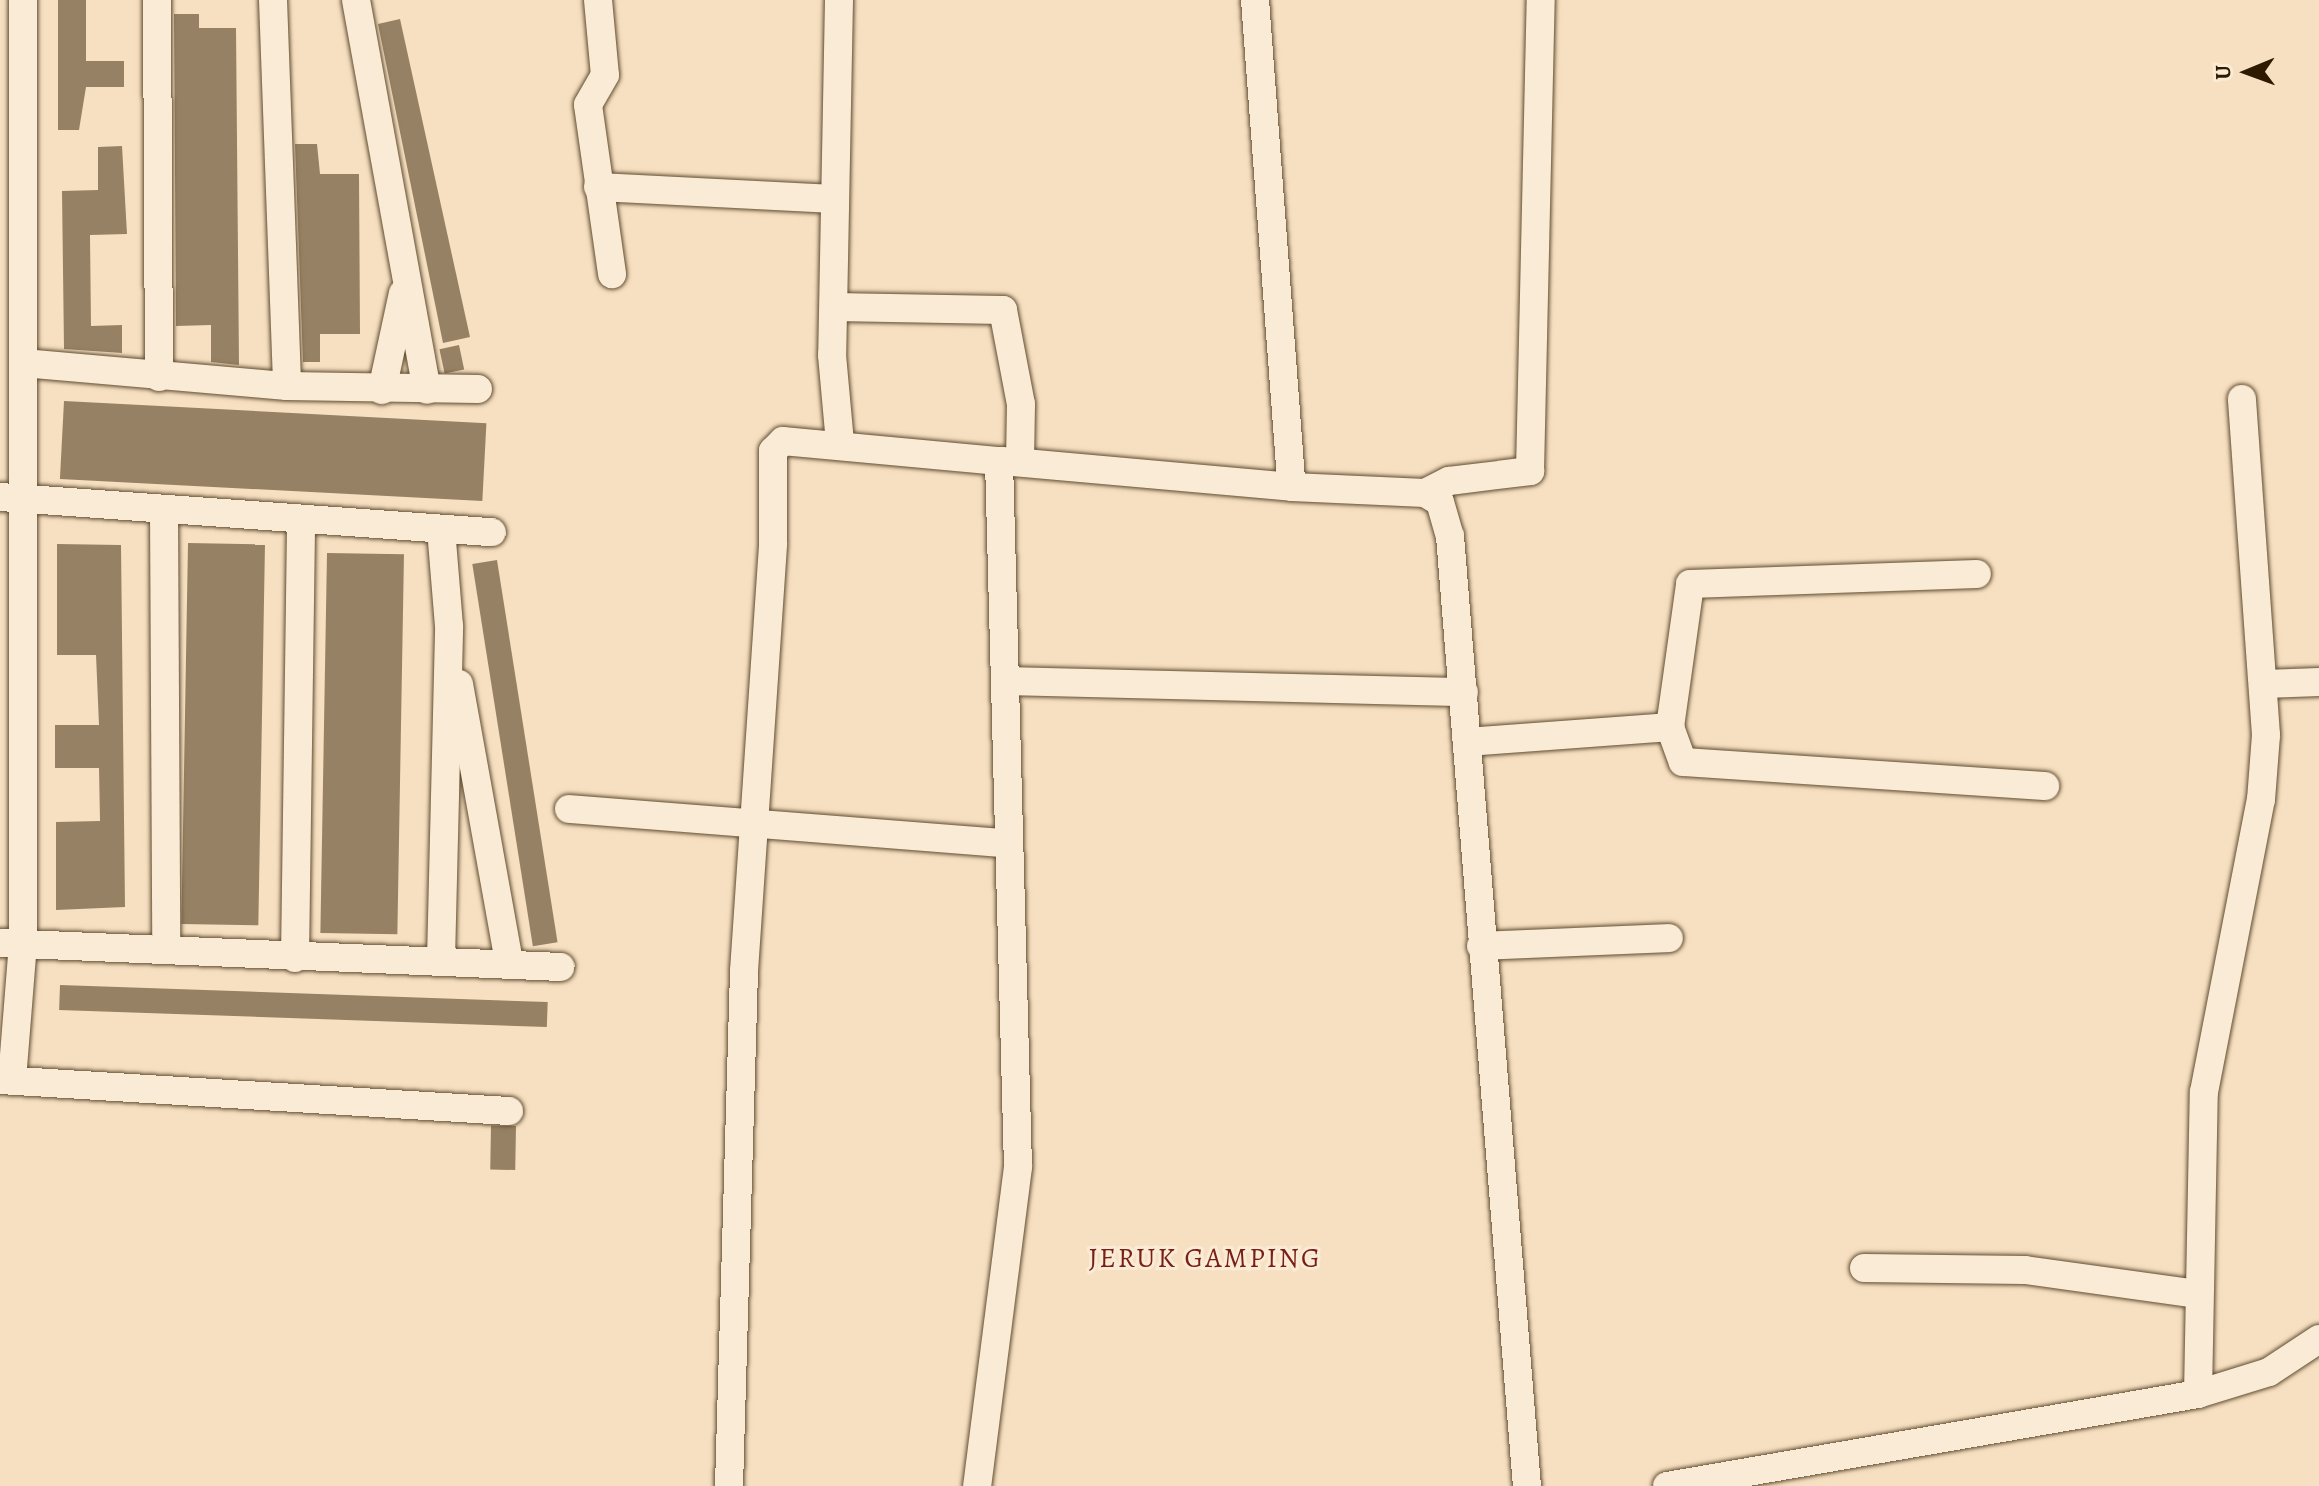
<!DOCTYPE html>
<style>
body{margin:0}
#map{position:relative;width:2319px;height:1486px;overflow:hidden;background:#f7e0c1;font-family:Alegreya,serif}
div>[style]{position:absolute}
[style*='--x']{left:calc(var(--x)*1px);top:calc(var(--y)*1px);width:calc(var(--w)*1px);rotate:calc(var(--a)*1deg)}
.building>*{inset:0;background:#968164;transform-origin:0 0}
.roads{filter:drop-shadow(0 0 2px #604c30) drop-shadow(0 0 2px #604c30)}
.minor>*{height:28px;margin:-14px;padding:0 14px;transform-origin:14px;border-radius:14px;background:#faebd7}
span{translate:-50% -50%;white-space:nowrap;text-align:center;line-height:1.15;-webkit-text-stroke:6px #faebd7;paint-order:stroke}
.quarter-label{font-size:28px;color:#7a1f14;letter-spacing:2px}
.north{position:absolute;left:2207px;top:32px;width:80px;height:80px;-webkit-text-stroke:6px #faebd7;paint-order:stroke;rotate:269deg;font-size:22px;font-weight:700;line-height:32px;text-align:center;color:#2d1a00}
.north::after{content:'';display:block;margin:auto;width:28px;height:36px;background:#2d1a00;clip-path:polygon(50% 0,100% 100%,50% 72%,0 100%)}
</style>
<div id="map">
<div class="building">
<i style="clip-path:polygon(58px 0,86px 0,86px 61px,124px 61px,124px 87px,86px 87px,79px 130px,58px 130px)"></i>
<i style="clip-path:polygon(174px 14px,199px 14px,199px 28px,236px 28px,239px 365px,211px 362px,211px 325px,176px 326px)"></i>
<i style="clip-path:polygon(400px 19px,470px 337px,443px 343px,378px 24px)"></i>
<i style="clip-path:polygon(295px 144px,317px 144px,320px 174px,359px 174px,360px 334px,320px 334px,320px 362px,303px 362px)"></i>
<i style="clip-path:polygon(122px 146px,127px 234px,90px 235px,91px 326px,122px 325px,122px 353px,64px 349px,62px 191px,98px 190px,98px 147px)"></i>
<i style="left:459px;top:345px;width:25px;height:20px;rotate:78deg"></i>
<i style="left:64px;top:401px;width:423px;height:78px;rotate:3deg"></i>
<i style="left:188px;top:543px;width:77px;height:381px;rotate:1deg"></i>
<i style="clip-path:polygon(57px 544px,121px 545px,125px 907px,56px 910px,56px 822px,100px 821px,99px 768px,55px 768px,55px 725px,99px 725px,96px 655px,57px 655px)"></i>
<i style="left:327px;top:553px;width:77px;height:380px;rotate:1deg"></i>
<i style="left:497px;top:560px;width:387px;height:25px;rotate:81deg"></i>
<i style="left:60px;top:985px;width:488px;height:25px;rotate:2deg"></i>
<i style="left:516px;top:1126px;width:44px;height:25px;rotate:91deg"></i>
</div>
<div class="roads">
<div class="minor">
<i style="--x:157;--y:0;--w:377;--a:89.7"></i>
<i style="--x:273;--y:0;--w:386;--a:87.9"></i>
<i style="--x:356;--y:0;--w:396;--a:79.7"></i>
<i style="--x:598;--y:0;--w:75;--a:84.7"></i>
<i style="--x:605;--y:75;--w:34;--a:120"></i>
<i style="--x:588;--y:105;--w:171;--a:81.9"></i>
<i style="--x:839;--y:0;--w:355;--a:91.1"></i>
<i style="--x:832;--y:355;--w:88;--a:84.8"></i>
<i style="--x:1255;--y:0;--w:488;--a:85.7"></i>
<i style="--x:1292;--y:487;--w:133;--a:2.6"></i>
<i style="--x:1425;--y:493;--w:17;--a:31"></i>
<i style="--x:1440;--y:502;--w:35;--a:74"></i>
<i style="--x:1450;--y:536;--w:953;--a:85.37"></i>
<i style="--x:598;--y:187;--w:237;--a:2.9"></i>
<i style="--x:834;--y:307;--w:169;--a:1"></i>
<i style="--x:1003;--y:310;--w:96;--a:79.2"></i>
<i style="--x:1021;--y:404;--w:58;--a:91"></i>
<i style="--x:23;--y:363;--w:265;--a:5"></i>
<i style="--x:287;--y:386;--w:191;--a:0.9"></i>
<i style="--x:382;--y:390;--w:99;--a:-77.8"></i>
<i style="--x:1002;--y:461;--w:291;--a:5.1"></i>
<i style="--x:1425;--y:493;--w:27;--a:-27"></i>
<i style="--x:1449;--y:481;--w:82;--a:-7"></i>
<i style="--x:1530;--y:471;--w:471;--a:-88.7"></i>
<i style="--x:0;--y:497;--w:493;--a:4.1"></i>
<i style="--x:164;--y:509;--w:440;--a:89.7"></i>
<i style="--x:1009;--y:681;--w:455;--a:1.4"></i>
<i style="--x:459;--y:684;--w:283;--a:79.8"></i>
<i style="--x:2265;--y:684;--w:54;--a:-2.1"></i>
<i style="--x:1670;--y:727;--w:37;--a:70"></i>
<i style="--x:1683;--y:762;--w:363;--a:3.8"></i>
<i style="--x:1467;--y:742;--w:204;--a:-4.2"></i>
<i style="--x:1670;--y:727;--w:144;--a:-82"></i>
<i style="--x:1690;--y:584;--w:287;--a:-2"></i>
<i style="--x:569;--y:809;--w:436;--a:4.5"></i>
<i style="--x:0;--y:943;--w:561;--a:2.45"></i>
<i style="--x:1481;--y:946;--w:188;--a:-2.4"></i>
<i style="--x:295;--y:958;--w:438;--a:-89.2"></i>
<i style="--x:441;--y:960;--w:334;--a:-88.6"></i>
<i style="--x:449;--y:626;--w:97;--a:-94.7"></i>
<i style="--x:0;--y:1080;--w:510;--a:3.49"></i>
<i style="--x:12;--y:1080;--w:136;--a:-85.4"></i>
<i style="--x:23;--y:944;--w:944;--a:-90"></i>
<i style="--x:1864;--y:1268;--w:161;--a:0.7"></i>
<i style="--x:2025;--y:1270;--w:175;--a:7.9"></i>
<i style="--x:2198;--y:1394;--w:302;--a:-88.9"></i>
<i style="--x:2204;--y:1092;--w:298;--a:-79"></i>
<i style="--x:2261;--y:800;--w:65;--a:-85.6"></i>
<i style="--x:2266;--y:735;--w:337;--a:-94.1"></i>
<i style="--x:729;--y:1486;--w:515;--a:-88.33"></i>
<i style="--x:744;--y:971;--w:429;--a:-86.1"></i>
<i style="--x:773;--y:543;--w:92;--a:-90"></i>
<i style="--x:773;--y:451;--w:14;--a:-45"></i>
<i style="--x:783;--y:441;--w:217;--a:5.3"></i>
<i style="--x:999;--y:461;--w:706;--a:88.46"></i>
<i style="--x:1018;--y:1167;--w:322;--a:97.3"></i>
<i style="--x:1667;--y:1486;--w:539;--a:-9.83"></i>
<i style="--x:2198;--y:1394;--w:74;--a:-17.2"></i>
<i style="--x:2269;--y:1372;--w:60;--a:-33.4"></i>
</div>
</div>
<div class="quarter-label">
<span style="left:1205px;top:1258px">JERUK GAMPING</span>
</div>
<div class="north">U</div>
</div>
